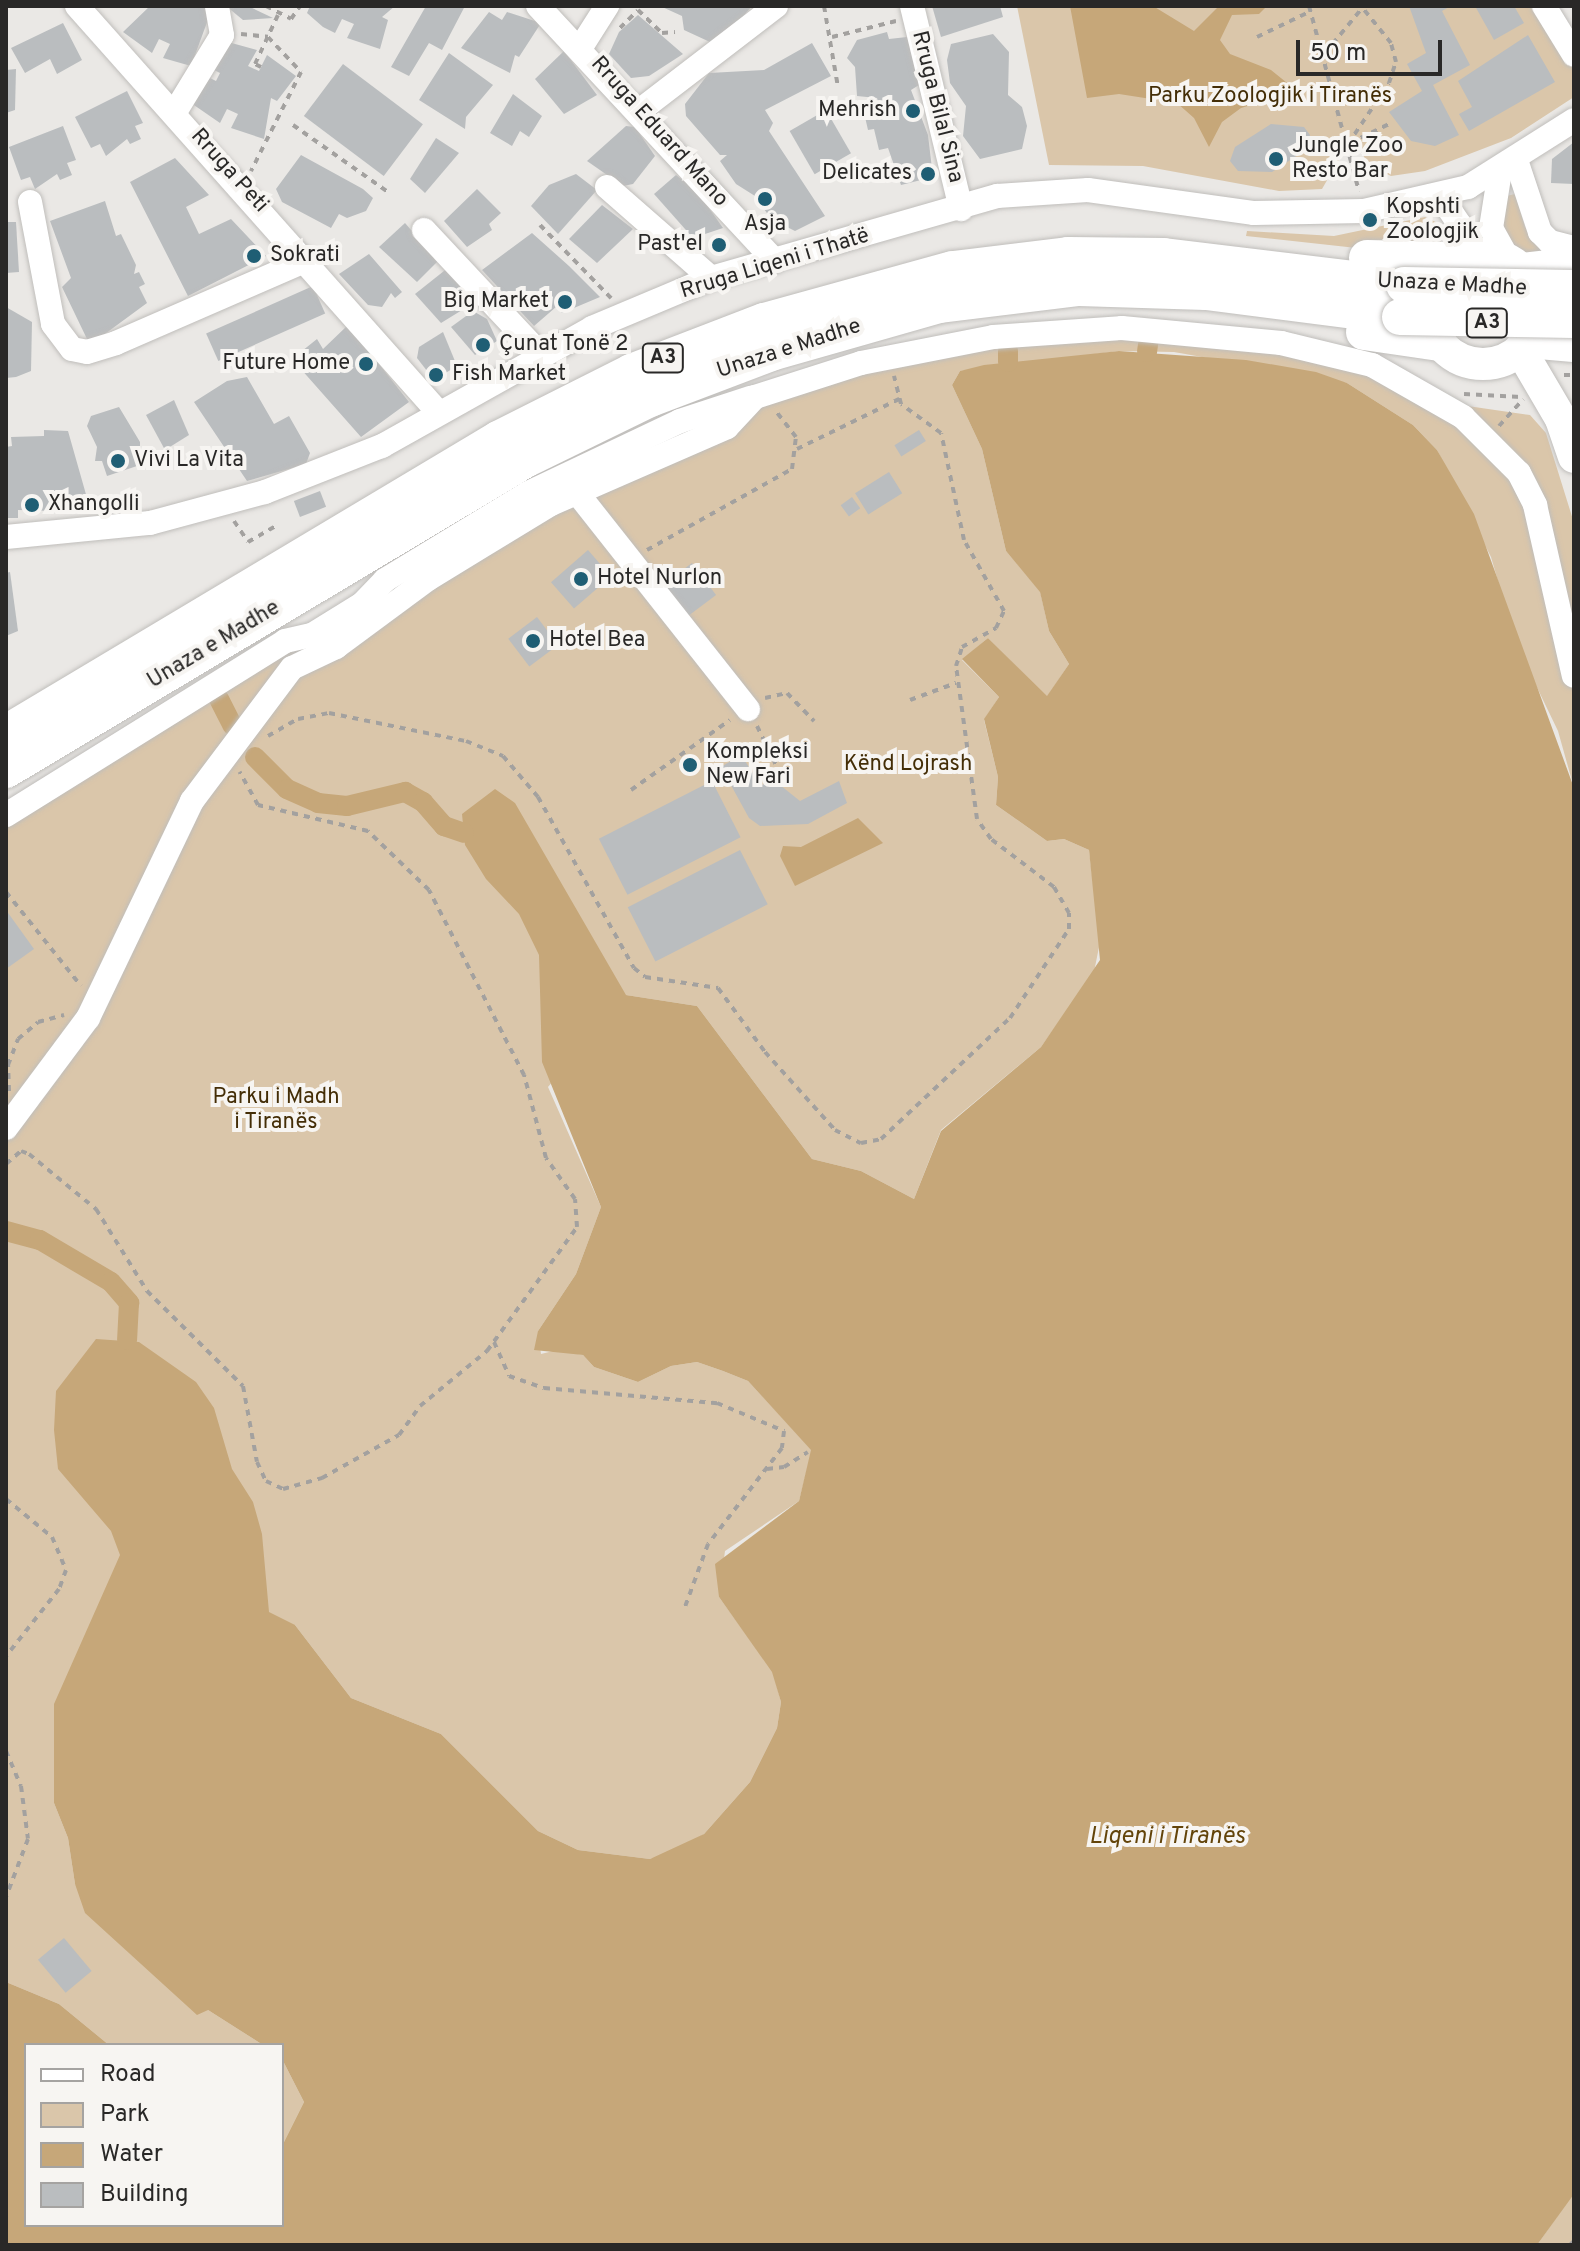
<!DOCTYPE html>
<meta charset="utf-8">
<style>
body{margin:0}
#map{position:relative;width:1580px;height:2251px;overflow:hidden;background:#eae8e5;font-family:Overpass,sans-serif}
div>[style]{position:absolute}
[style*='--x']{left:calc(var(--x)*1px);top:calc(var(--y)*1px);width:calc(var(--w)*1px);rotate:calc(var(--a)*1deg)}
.green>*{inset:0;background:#dac6aa}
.water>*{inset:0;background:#c6a779}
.canal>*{height:20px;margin:-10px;padding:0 10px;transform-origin:10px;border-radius:10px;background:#c6a779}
.building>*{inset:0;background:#babdbf;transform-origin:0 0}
.path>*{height:4px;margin-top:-2px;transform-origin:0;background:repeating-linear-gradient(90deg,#a3a19f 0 6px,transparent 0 12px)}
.roads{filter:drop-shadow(0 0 2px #c0bebb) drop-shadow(0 0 2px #c0bebb)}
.minor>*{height:24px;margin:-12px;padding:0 12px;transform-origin:12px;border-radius:12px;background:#fff}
.major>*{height:32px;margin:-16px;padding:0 16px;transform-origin:16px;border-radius:16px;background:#fff}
.major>.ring{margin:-16px;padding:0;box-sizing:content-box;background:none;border:32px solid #fff;border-radius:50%}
.highway>*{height:36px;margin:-18px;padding:0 18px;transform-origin:18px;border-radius:18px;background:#fff}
.bridges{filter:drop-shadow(0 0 2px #c0bebb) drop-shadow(0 0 2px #c0bebb)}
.highway-bridge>*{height:36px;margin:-18px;padding:0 18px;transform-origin:18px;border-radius:18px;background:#fff}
.dots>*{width:22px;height:22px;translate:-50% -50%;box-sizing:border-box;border:4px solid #f7f5f2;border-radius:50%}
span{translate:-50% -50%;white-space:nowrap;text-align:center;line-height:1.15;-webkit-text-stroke:8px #f7f5f2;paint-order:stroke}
.shield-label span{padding:2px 6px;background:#f7f5f2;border:2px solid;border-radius:6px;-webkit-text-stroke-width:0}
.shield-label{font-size:20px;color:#292827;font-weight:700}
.park-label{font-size:22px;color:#442e07}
.street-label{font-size:22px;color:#292827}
.poi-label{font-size:22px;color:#292827}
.right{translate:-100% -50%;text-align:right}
.left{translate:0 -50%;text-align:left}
.water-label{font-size:24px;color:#63440a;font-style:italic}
.frame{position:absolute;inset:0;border:8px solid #292827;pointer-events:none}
.legend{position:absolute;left:24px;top:2043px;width:260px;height:184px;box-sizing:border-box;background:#f7f5f2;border:2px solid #a5a3a1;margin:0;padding:10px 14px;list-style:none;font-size:24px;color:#292827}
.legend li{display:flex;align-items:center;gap:16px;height:40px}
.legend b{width:40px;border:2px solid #a5a3a1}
.scale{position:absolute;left:1296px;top:40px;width:146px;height:36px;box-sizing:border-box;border:4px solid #292827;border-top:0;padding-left:10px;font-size:24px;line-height:28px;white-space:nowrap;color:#292827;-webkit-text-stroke:6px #f7f5f2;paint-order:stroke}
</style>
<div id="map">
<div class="green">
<i style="clip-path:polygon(1017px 6px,1536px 6px,1574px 68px,1574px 97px,1511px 138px,1425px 171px,1391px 176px,1367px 165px,1360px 146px,1348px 144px,1322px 189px,1279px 191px,1143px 166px,1049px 165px)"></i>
<i style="clip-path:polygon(1515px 194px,1525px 227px,1545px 251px,1522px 254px,1510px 244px,1500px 219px,1506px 196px)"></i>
<i style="clip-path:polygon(1425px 217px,1442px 225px,1441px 244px,1402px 253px,1246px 236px,1247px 231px,1334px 236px)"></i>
<i style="clip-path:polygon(1087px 331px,1295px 348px,1433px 401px,1530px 415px,1546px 433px,1574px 523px,1574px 788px,1558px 731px,1517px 646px,1491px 557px,1437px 450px,1413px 425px,1347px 383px,1174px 352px,1119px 351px,960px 371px,952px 385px,982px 449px,1006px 551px,1040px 591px,1049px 631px,1069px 664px,1047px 697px,988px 638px,962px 660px,999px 697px,984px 720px,998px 777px,996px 805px,1047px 841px,1064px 839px,1089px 850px,1100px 942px,1094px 972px,1041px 1047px,941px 1130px,914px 1199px,861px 1171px,812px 1159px,697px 1006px,626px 995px,548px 1087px,601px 1207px,576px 1274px,538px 1331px,541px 1354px,557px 1350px,583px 1355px,594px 1367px,638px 1382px,671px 1366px,697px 1362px,723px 1371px,748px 1381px,812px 1450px,799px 1501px,725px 1551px,719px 1597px,773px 1672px,781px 1702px,777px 1728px,750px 1782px,704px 1834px,678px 1851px,650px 1859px,578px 1850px,538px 1831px,441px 1734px,351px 1698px,295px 1625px,54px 1803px,68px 1838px,75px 1884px,208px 2010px,263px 2045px,109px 2045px,59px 2004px,6px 1982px,6px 825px,290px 652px,373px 609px,396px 587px,660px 442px,865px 370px)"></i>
<i style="clip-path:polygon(282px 2059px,304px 2102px,282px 2146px)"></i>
<i style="clip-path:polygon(1574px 2194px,1574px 2245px,1537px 2245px,1570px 2198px)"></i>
</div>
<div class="water">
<i style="clip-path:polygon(1070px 6px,1153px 6px,1194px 31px,1219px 6px,1267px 6px,1259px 14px,1232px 15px,1220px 40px,1230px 54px,1271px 70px,1297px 91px,1241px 108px,1222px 122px,1209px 147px,1194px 118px,1177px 103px,1119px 94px,1087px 98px)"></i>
<i style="clip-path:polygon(1119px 351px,1246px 360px,1316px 372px,1347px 383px,1413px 425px,1437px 450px,1474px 514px,1574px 788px,1574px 2194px,1537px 2245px,6px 2245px,6px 1982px,59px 2004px,109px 2045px,26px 2045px,26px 2225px,282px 2225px,282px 2146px,304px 2102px,282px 2059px,282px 2045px,263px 2045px,208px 2010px,197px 2015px,85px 1913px,75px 1884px,68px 1838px,54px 1803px,54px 1704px,120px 1555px,111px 1531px,58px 1469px,54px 1430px,56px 1391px,96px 1339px,139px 1342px,196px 1382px,214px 1408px,232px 1469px,253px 1502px,262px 1534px,269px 1612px,295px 1625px,351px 1698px,441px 1734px,538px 1831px,578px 1850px,650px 1859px,704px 1834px,750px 1782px,777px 1728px,781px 1702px,772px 1672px,719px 1597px,715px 1564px,799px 1501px,811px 1450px,748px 1381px,723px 1371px,697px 1362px,671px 1366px,638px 1382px,594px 1367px,583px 1355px,534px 1350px,538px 1331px,576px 1274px,601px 1207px,542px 1062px,539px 955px,519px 914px,486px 879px,465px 845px,462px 814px,495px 789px,515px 803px,626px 995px,697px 1006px,812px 1159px,861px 1171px,914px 1199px,941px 1131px,1041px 1047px,1100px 960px,1089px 850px,1064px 839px,1047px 841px,996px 805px,998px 777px,984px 719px,999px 697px,962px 659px,988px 638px,1047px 696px,1069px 664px,1049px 631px,1040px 592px,1006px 551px,982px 449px,952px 385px,960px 371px,984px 365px)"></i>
<i style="clip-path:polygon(858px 818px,883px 843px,795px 886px,780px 856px,783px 846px,801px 847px)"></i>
</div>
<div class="canal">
<i style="--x:1008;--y:351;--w:11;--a:90"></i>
<i style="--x:1147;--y:352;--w:15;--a:-82"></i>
<i style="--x:219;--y:699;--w:30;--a:63"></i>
<i style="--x:255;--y:757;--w:45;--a:45"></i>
<i style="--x:287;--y:789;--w:34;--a:24"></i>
<i style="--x:318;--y:803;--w:29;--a:6"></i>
<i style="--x:347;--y:806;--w:60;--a:-13.6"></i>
<i style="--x:405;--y:792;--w:21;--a:29"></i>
<i style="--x:423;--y:802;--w:32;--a:49"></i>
<i style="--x:444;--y:826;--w:21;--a:19"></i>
<i style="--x:6;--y:1231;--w:35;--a:15"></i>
<i style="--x:40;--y:1240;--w:82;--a:30.6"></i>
<i style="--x:111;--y:1282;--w:28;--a:49"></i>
<i style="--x:129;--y:1303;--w:37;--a:93"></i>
</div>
<div class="building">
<i style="clip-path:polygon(150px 6px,213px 6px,191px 66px,163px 58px,170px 44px,159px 39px,152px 53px,123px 32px)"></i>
<i style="clip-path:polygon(226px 6px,248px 6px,273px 18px,243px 20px)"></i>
<i style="clip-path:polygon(310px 6px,395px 6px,382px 17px,388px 20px,380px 49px,347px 38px,354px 24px,342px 19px,335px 33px,323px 27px,307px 13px)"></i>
<i style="clip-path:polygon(426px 6px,465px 6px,442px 50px,429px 43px,409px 76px,391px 67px)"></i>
<i style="clip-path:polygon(660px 6px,752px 6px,727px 35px,710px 42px,684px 30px,682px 16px)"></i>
<i style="clip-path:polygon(932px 6px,1000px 6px,1003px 17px,941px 37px)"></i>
<i style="clip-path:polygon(1409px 6px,1451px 6px,1442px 11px,1470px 65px,1433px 85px,1459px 135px,1435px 146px,1411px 141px,1389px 112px,1422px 91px,1407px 64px,1426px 53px)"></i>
<i style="clip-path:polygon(1475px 6px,1514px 6px,1524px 23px,1494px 40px)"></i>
<i style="clip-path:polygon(489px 12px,502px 20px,507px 12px,541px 23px,519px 57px,515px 55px,510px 73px,461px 48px)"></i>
<i style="clip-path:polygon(638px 15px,683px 54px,649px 76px,631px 78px,609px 54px,619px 32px)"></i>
<i style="clip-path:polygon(63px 23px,82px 60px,57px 74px,50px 59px,25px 73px,11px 48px)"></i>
<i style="clip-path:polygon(887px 32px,889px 39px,907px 37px,919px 85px,911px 90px,928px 135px,933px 177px,901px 185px,888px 148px,879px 150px,874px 129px,868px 130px,865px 117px,881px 111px,877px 98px,857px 96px,855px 67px,847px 58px,857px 40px)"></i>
<i style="clip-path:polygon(993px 34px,1009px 52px,1008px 95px,1022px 107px,1027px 126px,1022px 149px,980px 159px,963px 136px,966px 106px,950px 83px,947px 60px,951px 44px)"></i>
<i style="clip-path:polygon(1528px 35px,1555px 82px,1469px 131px,1459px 114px,1472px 107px,1458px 81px)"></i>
<i style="clip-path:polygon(228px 42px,257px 50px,248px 66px,259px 71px,267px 55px,296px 76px,277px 101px,271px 98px,264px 139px,231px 128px,238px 114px,227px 109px,220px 123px,191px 103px,210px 78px,216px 81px,220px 73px,214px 70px)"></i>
<i style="clip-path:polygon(812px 43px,831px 76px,765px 110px,773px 123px,769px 131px,825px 216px,795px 231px,771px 219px,755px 196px,736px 184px,720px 161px,727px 155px,720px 155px,686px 116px,685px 104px,709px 73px,764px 70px)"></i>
<i style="clip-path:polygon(564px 51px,597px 95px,564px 114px,535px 79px)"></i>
<i style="clip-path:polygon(449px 53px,493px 85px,466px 117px,465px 129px,419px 100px)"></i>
<i style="left:343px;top:64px;width:100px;height:65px;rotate:37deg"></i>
<i style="clip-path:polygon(16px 69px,15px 110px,6px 113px,6px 70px)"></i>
<i style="clip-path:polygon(127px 91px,143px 123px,135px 126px,141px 139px,130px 144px,127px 139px,106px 156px,100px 144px,91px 148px,75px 117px)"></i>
<i style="clip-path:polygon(513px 94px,542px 116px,529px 137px,520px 131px,512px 146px,490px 133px)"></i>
<i style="left:826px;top:110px;width:50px;height:42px;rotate:60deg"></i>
<i style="clip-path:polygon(1271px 124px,1304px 127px,1310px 135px,1307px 149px,1272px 172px,1238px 171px,1230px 161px,1235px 147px)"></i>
<i style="clip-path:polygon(63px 126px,76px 160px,67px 163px,72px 175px,60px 180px,57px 174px,35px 189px,30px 177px,21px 180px,9px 147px)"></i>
<i style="clip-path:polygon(626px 126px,635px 127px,655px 156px,633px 184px,623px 186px,587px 161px)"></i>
<i style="clip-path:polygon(436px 138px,459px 153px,425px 193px,410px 179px)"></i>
<i style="clip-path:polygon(1574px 142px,1574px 184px,1551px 183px,1552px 159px)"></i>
<i style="clip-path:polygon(301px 155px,363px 189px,373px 198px,366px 211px,347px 218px,339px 214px,331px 228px,282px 202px,276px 189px)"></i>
<i style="clip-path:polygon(175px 158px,209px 195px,186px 207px,199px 234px,231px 219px,266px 256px,188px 296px,130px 182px)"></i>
<i style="clip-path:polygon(576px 174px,597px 190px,558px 234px,531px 206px,549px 185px)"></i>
<i style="clip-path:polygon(676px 175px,697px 191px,723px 228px,693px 238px,654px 194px)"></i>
<i style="clip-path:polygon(477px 189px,501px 213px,489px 224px,492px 230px,467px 247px,444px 221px)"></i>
<i style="clip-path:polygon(105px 201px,116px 236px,121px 234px,136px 265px,134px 274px,139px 272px,145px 284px,139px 287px,147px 303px,94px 342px,87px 339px,62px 287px,71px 278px,50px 221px)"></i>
<i style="clip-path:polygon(602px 205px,633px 229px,597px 263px,569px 239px)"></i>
<i style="clip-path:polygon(6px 222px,16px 222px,19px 272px,6px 273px)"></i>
<i style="clip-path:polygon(405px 223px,438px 261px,417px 282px,379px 247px)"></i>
<i style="clip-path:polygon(532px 233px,569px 266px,600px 297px,562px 313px,556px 307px,534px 326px,482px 270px)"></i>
<i style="clip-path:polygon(369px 254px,402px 292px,395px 298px,391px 293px,382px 307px,368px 305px,339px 274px)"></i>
<i style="clip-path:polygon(449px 267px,480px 299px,441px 323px,415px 294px)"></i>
<i style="left:313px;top:286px;width:30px;height:117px;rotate:66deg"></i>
<i style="clip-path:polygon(6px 307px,32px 322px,31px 371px,16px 377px,6px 378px)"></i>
<i style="clip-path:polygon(473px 311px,487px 319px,497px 341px,475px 355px,451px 327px)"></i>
<i style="clip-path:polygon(348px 325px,409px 402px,361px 437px,292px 359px,317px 339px,323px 349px)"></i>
<i style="clip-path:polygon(443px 332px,457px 366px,434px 380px,417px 358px,419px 347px)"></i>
<i style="clip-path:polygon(247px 377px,274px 424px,289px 416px,310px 453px,306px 464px,247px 481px,194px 402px,227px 381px)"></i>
<i style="clip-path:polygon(174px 400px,189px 435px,165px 450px,146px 415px)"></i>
<i style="clip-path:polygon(119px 407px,140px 442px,140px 465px,107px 476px,102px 461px,95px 461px,97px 447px,87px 426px,91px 416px)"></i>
<i style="clip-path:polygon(44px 430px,68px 431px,91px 512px,18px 510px,18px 518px,6px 518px,6px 447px,12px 446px,11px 437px,44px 436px)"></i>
<i style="left:919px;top:430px;width:13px;height:29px;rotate:58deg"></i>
<i style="left:889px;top:472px;width:25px;height:40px;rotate:58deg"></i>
<i style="left:320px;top:491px;width:17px;height:28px;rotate:69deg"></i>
<i style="left:852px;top:497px;width:14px;height:14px;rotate:54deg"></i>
<i style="left:588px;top:550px;width:35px;height:49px;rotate:49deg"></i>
<i style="left:692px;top:563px;width:40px;height:38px;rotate:53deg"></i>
<i style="clip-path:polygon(10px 572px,18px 631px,6px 636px,6px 573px)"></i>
<i style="left:537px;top:617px;width:35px;height:36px;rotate:53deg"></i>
<i style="clip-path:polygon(741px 755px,761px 785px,775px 781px,800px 801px,839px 781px,847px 803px,808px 824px,760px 826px,749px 818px,721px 767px)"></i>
<i style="left:712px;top:781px;width:63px;height:127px;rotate:63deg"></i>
<i style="left:740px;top:850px;width:61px;height:126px;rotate:63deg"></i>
<i style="clip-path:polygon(6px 910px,34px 949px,6px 969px)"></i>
<i style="left:64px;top:1938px;width:43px;height:34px;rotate:50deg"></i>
</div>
<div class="path">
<i style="--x:266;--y:6;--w:28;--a:27"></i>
<i style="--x:291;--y:19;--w:16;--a:-55"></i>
<i style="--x:300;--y:6;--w:6;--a:0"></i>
<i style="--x:824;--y:6;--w:82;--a:80.2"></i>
<i style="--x:1309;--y:6;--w:192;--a:74.9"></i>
<i style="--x:620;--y:28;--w:25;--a:-45"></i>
<i style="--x:638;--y:10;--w:33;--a:44"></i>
<i style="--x:662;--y:33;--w:13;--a:-4"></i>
<i style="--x:241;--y:34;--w:27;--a:6"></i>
<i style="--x:268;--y:37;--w:48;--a:46.7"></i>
<i style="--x:301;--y:72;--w:111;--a:116.8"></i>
<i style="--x:832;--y:37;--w:66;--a:-14"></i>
<i style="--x:1257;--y:37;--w:60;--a:-25.7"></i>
<i style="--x:1325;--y:53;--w:60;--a:-50.4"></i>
<i style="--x:261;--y:67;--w:7;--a:-153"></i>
<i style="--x:255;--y:64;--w:54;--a:-64.9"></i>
<i style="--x:293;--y:125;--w:116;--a:35.2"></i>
<i style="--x:1350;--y:143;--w:46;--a:-26"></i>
<i style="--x:1348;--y:144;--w:73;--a:-56.1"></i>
<i style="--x:1389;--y:83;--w:22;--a:-72"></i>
<i style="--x:1396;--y:62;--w:20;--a:-105"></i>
<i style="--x:1391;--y:43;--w:48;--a:-129"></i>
<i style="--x:540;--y:225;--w:102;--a:45.8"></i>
<i style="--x:1564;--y:375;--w:10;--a:0"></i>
<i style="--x:1464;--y:394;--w:57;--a:3"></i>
<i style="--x:1499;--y:426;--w:36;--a:-48"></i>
<i style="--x:797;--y:449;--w:114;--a:-26.1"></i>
<i style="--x:234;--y:521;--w:25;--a:56"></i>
<i style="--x:248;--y:542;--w:34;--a:-30"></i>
<i style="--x:647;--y:550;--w:166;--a:-29.2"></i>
<i style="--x:792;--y:469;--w:32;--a:-83"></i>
<i style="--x:796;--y:437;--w:31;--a:-128"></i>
<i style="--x:765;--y:698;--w:23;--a:-13"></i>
<i style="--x:787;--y:693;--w:39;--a:46"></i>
<i style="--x:910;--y:700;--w:49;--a:-20.3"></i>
<i style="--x:757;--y:726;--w:48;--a:64"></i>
<i style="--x:268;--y:736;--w:34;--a:-30"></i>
<i style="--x:298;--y:719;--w:32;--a:-11"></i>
<i style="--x:329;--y:713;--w:140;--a:11.6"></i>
<i style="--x:466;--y:741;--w:40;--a:22"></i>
<i style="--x:503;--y:756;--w:54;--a:49.5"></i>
<i style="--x:538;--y:797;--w:196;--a:60.7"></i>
<i style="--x:634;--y:968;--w:14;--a:39"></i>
<i style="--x:645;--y:977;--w:74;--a:8.6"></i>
<i style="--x:718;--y:988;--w:79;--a:53.7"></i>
<i style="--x:765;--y:1052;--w:105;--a:48.1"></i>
<i style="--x:835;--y:1130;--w:29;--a:27"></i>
<i style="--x:861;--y:1143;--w:20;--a:-11"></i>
<i style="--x:881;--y:1139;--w:177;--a:-43.2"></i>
<i style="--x:1010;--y:1018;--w:107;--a:-56.5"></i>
<i style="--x:1069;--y:929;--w:16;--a:-90"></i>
<i style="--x:1069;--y:913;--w:30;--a:-120"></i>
<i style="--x:1054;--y:887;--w:79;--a:-142.7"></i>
<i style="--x:991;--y:839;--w:24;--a:-125"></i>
<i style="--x:977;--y:819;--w:154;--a:-97.8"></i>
<i style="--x:956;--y:666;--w:20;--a:-72"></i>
<i style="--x:962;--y:647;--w:39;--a:-29"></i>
<i style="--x:996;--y:628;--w:19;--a:-65"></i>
<i style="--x:1004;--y:611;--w:81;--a:-119.4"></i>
<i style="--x:964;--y:540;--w:109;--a:-102.1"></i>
<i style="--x:941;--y:433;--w:49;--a:-144.1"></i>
<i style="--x:901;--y:404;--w:29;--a:-104"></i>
<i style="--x:631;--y:790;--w:121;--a:-35.3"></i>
<i style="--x:6;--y:892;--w:120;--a:51.4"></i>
<i style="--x:9;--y:1091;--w:26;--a:-92"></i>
<i style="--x:8;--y:1065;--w:28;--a:-69"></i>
<i style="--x:18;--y:1039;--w:26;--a:-40"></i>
<i style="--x:38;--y:1022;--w:27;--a:-15"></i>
<i style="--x:6;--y:1164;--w:20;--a:-41"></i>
<i style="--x:21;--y:1151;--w:9;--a:21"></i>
<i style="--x:29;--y:1154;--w:87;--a:39.4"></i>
<i style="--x:96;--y:1209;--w:97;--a:58.1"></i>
<i style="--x:147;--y:1291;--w:135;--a:44.7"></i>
<i style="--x:243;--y:1386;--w:77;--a:79.6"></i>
<i style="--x:257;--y:1462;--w:21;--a:65"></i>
<i style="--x:266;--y:1481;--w:19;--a:25"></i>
<i style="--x:283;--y:1489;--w:41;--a:-15.8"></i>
<i style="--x:322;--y:1478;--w:88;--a:-29.2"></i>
<i style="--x:399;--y:1435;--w:36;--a:-54"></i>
<i style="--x:420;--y:1406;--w:87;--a:-39.4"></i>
<i style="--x:487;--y:1351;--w:153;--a:-54"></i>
<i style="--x:577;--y:1227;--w:28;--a:-94"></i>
<i style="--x:575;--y:1199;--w:50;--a:-125.3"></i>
<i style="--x:546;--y:1158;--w:86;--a:-104.8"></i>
<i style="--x:524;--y:1075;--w:208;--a:-117.2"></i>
<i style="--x:429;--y:890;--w:85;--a:-136"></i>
<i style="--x:368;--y:831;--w:113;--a:-166.7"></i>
<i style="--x:258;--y:805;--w:38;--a:-119"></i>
<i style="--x:494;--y:1342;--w:37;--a:66"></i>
<i style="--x:509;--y:1376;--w:37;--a:19"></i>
<i style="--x:544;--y:1388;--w:174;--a:5"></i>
<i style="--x:717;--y:1403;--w:73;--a:22.7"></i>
<i style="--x:784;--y:1431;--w:17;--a:97"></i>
<i style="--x:782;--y:1448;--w:121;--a:127.6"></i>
<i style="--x:708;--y:1544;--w:67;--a:110.1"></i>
<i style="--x:767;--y:1469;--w:17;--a:-7"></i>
<i style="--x:784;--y:1467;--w:28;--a:-32"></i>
<i style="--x:6;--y:1499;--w:60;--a:39.6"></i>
<i style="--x:52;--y:1537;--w:36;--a:67"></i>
<i style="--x:66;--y:1570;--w:20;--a:110"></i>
<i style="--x:59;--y:1589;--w:85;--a:128.3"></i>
<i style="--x:6;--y:1751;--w:38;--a:67"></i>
<i style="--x:21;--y:1786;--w:53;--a:82.5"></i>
<i style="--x:28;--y:1839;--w:62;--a:110.8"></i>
<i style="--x:1570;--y:2245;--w:6;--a:-45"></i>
</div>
<div class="roads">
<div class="minor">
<i style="--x:77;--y:6;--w:545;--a:48.35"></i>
<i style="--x:538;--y:6;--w:348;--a:47.1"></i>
<i style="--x:912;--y:6;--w:209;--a:76.4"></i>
<i style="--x:1544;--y:6;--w:57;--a:58.5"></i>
<i style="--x:581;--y:47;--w:49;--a:-57.6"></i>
<i style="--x:175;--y:112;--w:90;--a:-58.6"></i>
<i style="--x:222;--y:35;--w:29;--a:-100"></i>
<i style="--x:638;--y:112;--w:174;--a:-37.5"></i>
<i style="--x:1516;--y:160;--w:76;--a:71.6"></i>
<i style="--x:1540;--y:232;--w:14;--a:45"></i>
<i style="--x:1550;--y:242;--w:25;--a:14"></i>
<i style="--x:1500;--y:171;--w:58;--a:99"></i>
<i style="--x:1491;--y:228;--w:35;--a:61"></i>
<i style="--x:607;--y:187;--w:138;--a:41.2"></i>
<i style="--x:1441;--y:197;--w:34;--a:56"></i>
<i style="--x:1460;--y:225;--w:33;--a:88"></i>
<i style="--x:30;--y:202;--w:124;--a:79.3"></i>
<i style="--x:53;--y:324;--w:31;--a:53"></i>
<i style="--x:72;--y:349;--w:15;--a:11"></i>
<i style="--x:87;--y:352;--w:30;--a:-17"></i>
<i style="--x:116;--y:343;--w:208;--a:-23.5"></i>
<i style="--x:424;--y:230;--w:173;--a:46.9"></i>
<i style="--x:567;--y:480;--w:292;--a:51.7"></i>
<i style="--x:6;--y:537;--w:145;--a:-5.6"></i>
<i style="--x:150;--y:523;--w:119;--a:-15.1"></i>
<i style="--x:265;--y:492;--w:126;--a:-21.5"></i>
<i style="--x:382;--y:446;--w:241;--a:-29.3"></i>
<i style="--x:592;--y:328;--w:129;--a:-22.8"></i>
<i style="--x:711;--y:278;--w:298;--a:-16"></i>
<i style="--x:997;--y:196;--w:91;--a:-3.8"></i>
<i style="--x:1088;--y:190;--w:168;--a:7.9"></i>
<i style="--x:1254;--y:213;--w:110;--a:-1"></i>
<i style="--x:1364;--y:211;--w:107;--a:-13"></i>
<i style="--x:1468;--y:187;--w:125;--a:-32.3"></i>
<i style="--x:6;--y:815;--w:329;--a:-31.9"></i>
<i style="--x:285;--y:641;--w:28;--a:-13"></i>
<i style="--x:312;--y:635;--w:59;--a:-31.8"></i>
<i style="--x:362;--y:604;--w:33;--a:-46"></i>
<i style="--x:385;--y:580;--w:167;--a:-31.3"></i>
<i style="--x:528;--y:493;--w:168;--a:-25.3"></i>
<i style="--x:680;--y:421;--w:74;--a:-18.2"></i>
<i style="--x:6;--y:1128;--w:137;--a:-53.3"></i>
<i style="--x:88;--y:1018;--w:241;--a:-64.4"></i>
<i style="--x:192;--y:801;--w:166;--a:-53.1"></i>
<i style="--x:292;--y:668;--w:49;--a:-25.5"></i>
<i style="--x:336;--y:647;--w:114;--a:-36.5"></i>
<i style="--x:428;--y:579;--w:144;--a:-31.4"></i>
<i style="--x:551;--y:504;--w:192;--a:-23.6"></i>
<i style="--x:727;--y:427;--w:41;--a:-47"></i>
<i style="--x:755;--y:397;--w:111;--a:-17.8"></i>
<i style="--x:861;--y:363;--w:135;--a:-11.1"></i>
<i style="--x:993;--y:337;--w:129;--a:-4"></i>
<i style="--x:1122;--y:328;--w:160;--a:5.4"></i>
<i style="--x:1281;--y:343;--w:94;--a:13.6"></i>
<i style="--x:1372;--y:365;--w:105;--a:29.7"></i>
<i style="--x:1463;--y:417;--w:79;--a:45"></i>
<i style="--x:1519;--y:473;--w:36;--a:63"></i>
<i style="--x:1535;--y:505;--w:175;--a:77.2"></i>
</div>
<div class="major">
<i class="ring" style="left:1428px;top:254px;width:78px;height:78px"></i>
<i style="--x:1520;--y:349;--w:81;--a:59.6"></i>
<i style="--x:1561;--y:419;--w:40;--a:71.1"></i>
</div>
<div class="highway">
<i style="--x:1367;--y:258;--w:90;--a:1.3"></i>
<i style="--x:1523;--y:271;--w:51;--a:-6.7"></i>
<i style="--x:1364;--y:332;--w:76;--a:8.3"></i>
<i style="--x:1528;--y:340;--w:46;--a:5"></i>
<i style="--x:6;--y:733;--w:573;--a:-30.86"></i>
<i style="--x:498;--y:439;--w:149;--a:-26.7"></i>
<i style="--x:631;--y:372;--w:142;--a:-21"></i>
<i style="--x:764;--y:321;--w:196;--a:-15.4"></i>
<i style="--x:953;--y:269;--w:116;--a:-6.9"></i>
<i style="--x:1068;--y:255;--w:96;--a:0.6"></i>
<i style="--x:1164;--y:256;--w:242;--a:6.9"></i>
<i style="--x:6;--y:770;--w:605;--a:-30.85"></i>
<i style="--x:525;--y:460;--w:139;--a:-26"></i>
<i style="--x:650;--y:399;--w:129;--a:-20.8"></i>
<i style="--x:771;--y:353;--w:176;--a:-15.9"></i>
<i style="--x:940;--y:305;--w:140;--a:-7"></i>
<i style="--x:1079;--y:288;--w:127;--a:1.8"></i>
<i style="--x:1206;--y:292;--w:196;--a:7.3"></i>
</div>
</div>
<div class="bridges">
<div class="highway-bridge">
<i style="--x:1404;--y:285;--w:168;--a:1"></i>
<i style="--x:1400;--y:317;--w:174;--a:1"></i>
</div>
</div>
<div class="dots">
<i style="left:913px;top:111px;background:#1f5e74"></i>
<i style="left:1276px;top:159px;background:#1f5e74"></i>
<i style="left:928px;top:174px;background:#1f5e74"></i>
<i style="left:765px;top:199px;background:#1f5e74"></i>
<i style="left:1370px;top:220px;background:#1f5e74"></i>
<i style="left:719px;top:245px;background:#1f5e74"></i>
<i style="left:254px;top:256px;background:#1f5e74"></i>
<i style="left:565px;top:302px;background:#1f5e74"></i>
<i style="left:483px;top:345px;background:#1f5e74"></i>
<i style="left:366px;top:364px;background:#1f5e74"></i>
<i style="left:436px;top:375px;background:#1f5e74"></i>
<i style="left:118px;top:461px;background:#1f5e74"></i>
<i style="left:32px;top:505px;background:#1f5e74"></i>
<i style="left:581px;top:579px;background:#1f5e74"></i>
<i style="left:533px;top:641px;background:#1f5e74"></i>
<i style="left:690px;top:765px;background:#1f5e74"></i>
</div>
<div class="shield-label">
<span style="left:1487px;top:323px">A3</span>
<span style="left:663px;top:358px">A3</span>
</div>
<div class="park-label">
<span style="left:1270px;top:97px">Parku Zoologjik i Tiranës</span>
<span style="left:908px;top:765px">Kënd Lojrash</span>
<span style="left:276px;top:1110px">Parku i Madh<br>i Tiranës</span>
</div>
<div class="street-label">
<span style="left:937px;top:107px;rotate:76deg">Rruga Bilal Sina</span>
<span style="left:659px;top:132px;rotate:48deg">Rruga Eduard Mano</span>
<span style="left:229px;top:171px;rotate:48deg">Rruga Peti</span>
<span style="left:775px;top:264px;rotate:-17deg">Rruga Liqeni i Thatë</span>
<span style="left:1452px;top:285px;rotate:3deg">Unaza e Madhe</span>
<span style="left:789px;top:349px;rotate:-18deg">Unaza e Madhe</span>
<span style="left:214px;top:645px;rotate:-31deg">Unaza e Madhe</span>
</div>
<div class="poi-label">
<span class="right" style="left:897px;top:111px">Mehrish</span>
<span class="left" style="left:1292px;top:159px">Jungle Zoo<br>Resto Bar</span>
<span class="right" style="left:912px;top:174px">Delicates</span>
<span class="left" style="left:1386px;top:220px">Kopshti<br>Zoologjik</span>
<span style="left:765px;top:225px">Asja</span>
<span class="right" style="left:703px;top:245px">Past'el</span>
<span class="left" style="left:270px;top:256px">Sokrati</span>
<span class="right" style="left:549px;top:302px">Big Market</span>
<span class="left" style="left:499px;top:345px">Çunat Tonë 2</span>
<span class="right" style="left:350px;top:364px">Future Home</span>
<span class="left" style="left:452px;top:375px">Fish Market</span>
<span class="left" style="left:134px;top:461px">Vivi La Vita</span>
<span class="left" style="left:48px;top:505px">Xhangolli</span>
<span class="left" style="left:597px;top:579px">Hotel Nurlon</span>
<span class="left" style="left:549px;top:641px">Hotel Bea</span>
<span class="left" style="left:706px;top:765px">Kompleksi<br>New Fari</span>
</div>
<div class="water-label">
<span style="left:1167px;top:1838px">Liqeni i Tiranës</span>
</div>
<div class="frame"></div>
<ul class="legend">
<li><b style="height:10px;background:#fff"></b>Road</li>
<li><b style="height:22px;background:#dac6aa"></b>Park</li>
<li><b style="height:22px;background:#c6a779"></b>Water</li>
<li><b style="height:22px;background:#babdbf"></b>Building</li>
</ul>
<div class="scale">50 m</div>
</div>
